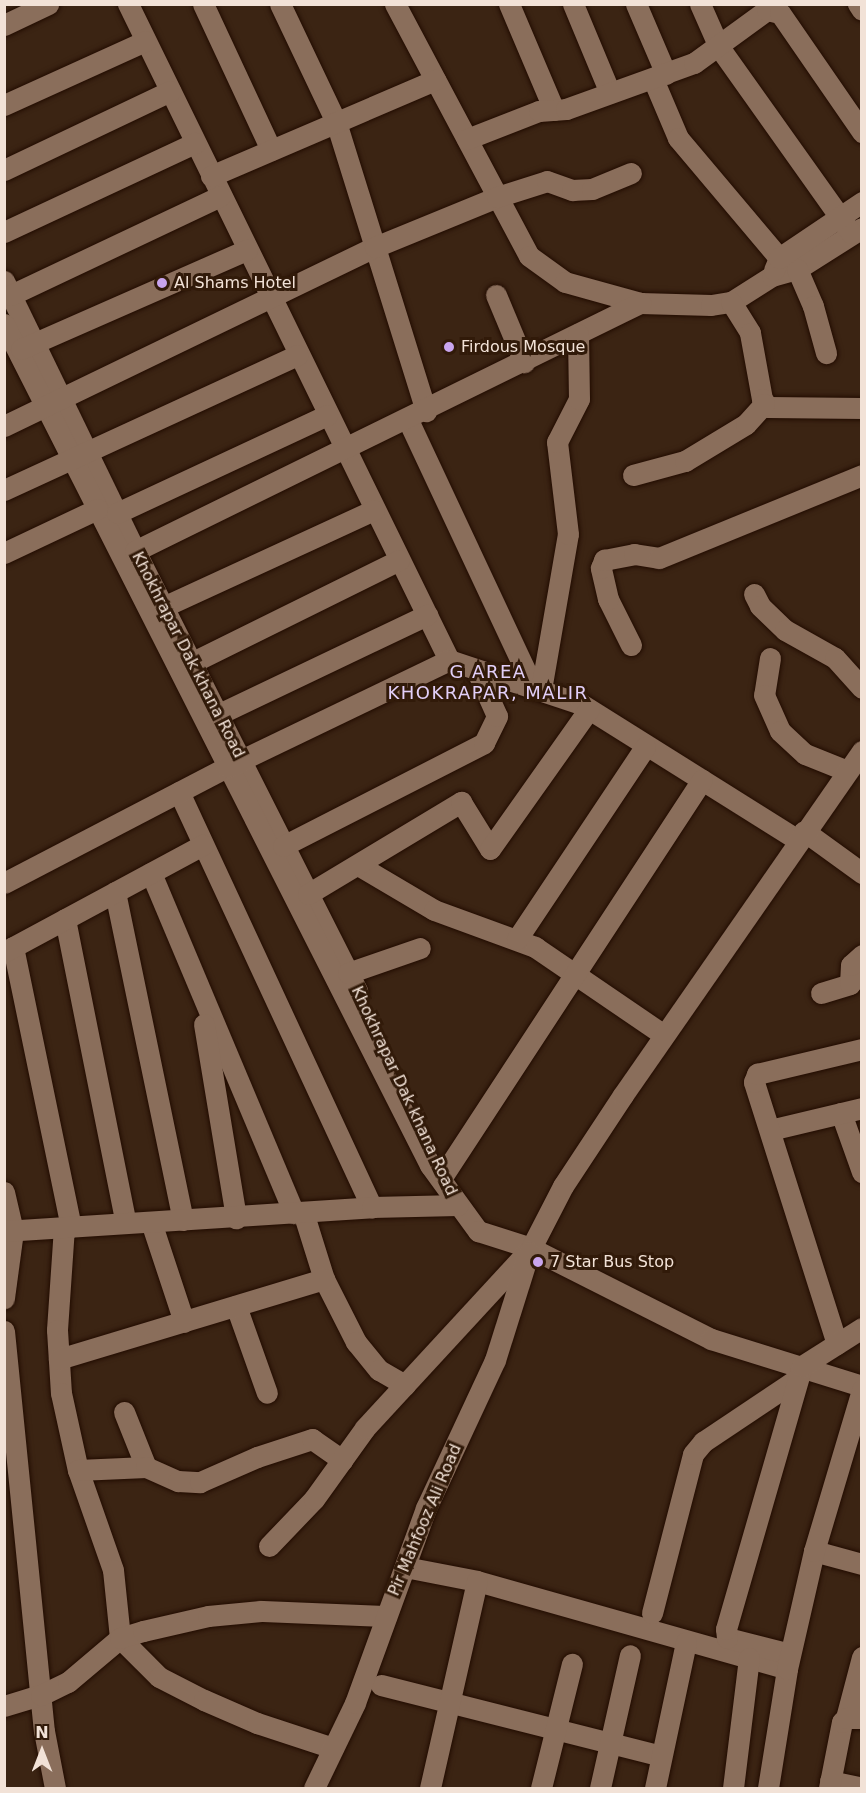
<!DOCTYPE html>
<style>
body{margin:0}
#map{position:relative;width:866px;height:1793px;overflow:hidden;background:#3b2413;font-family:"DejaVu Sans",sans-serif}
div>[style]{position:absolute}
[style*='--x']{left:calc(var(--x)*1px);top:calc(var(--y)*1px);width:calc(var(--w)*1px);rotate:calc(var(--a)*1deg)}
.roads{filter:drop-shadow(0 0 2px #220c00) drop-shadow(0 0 2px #220c00)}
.minor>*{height:21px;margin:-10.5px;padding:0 10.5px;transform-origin:10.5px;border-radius:10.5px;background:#8a6e5b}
.dots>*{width:16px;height:16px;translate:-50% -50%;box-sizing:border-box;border:3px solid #311a09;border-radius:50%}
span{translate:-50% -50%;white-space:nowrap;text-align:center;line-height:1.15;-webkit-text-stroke:6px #311a09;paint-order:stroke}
.poi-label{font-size:16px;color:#f2e2d7}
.left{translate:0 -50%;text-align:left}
.street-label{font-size:16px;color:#f2e2d7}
.neighbourhood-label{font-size:18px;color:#e2cff8;letter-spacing:1.5px}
.frame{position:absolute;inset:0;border:6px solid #f2e2d7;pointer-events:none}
.north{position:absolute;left:12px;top:1721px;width:60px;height:60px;-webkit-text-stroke:4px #311a09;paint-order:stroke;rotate:0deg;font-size:16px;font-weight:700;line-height:24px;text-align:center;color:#f2e2d7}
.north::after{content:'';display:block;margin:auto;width:21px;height:27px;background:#f2e2d7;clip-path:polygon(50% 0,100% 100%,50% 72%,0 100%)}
</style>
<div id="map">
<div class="roads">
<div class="minor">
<i style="--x:128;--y:4;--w:730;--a:63.93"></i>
<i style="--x:449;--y:660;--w:139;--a:18.4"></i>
<i style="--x:581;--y:704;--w:256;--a:32.1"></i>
<i style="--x:203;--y:4;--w:161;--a:65"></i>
<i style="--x:280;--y:4;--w:131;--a:64.6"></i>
<i style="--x:336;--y:122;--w:303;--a:72.7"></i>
<i style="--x:395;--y:4;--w:285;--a:62"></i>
<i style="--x:529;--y:256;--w:44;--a:35.8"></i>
<i style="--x:565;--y:282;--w:78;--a:15.6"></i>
<i style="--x:640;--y:303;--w:71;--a:1.6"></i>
<i style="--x:711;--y:305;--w:20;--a:-9"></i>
<i style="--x:731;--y:302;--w:49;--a:-32.4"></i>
<i style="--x:772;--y:276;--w:26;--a:-16"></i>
<i style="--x:797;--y:269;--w:77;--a:-32.2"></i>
<i style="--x:509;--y:4;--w:115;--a:67"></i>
<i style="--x:573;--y:4;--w:96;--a:67.4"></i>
<i style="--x:636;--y:4;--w:76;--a:66.8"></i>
<i style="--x:700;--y:4;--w:47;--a:66.2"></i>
<i style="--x:719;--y:47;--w:228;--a:54.6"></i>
<i style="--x:858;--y:4;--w:7;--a:56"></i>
<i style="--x:4;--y:25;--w:49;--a:-25.5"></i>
<i style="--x:653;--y:79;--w:64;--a:67"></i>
<i style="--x:678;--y:138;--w:157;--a:49.9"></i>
<i style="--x:4;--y:105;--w:155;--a:-24.4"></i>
<i style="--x:467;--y:139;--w:77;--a:-21.3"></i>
<i style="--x:539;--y:111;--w:27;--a:-4"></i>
<i style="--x:566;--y:109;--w:136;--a:-19.8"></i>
<i style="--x:694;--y:63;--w:90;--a:-36"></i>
<i style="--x:767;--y:10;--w:13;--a:13"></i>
<i style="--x:780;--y:13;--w:145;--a:55.4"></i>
<i style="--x:4;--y:170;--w:184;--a:-25.4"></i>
<i style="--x:211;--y:176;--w:244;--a:-23.2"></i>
<i style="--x:4;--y:232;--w:211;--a:-25"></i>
<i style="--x:797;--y:269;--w:40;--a:66.6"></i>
<i style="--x:813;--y:306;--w:49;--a:74.5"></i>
<i style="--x:774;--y:270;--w:13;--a:-67"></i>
<i style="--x:779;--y:258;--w:100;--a:-34"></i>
<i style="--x:4;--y:281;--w:300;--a:64.1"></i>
<i style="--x:135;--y:551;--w:493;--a:63.2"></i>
<i style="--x:11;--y:295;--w:231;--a:-25.3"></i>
<i style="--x:496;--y:295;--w:73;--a:67.3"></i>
<i style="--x:731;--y:302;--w:36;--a:58"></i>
<i style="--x:750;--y:333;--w:67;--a:79.7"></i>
<i style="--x:762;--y:399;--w:10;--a:53"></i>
<i style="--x:768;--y:407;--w:94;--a:0.6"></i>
<i style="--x:4;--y:324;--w:943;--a:63.14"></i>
<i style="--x:430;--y:1165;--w:82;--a:54"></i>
<i style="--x:478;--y:1231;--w:56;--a:17.8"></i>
<i style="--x:531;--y:1248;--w:202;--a:26.8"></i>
<i style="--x:711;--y:1339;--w:158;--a:17.3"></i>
<i style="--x:21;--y:349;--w:247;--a:-23.7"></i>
<i style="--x:408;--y:420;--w:295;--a:64.9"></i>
<i style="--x:4;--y:426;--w:412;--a:-25.8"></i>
<i style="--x:375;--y:247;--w:132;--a:-22.3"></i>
<i style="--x:497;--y:197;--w:52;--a:-17.7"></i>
<i style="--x:547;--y:181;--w:27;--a:20"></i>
<i style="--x:572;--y:190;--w:20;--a:-3"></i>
<i style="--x:592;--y:189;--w:42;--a:-22.3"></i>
<i style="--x:633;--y:475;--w:54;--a:-15.1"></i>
<i style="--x:685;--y:461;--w:71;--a:-31.2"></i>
<i style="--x:746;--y:424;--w:27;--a:-48"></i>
<i style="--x:4;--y:490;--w:323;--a:-24.7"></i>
<i style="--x:117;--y:513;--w:232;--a:-25"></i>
<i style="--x:135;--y:551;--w:563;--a:-26.16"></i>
<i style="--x:4;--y:553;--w:103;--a:-25.3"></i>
<i style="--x:754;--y:594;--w:13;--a:63"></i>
<i style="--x:760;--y:606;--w:35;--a:44"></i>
<i style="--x:785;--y:630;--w:57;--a:29.2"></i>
<i style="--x:835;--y:658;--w:40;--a:48"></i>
<i style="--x:163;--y:607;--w:232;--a:-24.7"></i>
<i style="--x:631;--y:645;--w:51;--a:-116.6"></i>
<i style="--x:608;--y:599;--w:32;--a:-103"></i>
<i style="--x:601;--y:568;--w:9;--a:-69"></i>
<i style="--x:604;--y:560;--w:31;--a:-11"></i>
<i style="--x:634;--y:554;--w:25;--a:9"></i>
<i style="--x:659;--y:558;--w:219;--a:-22.2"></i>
<i style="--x:770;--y:658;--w:37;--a:99"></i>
<i style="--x:764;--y:695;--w:39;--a:66"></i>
<i style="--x:780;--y:731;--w:34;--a:43"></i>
<i style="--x:805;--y:754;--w:45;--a:22"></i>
<i style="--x:191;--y:663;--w:232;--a:-26.3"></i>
<i style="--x:541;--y:690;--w:158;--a:-80.2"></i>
<i style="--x:568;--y:534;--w:93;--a:-96.8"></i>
<i style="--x:557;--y:442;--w:48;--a:-62.9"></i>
<i style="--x:579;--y:399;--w:65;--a:-90.9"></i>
<i style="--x:217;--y:715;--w:233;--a:-25.5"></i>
<i style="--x:179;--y:792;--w:458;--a:65.1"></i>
<i style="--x:804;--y:831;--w:72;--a:35.9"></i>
<i style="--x:283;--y:846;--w:226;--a:-27.1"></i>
<i style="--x:484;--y:743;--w:30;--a:-64"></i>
<i style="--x:497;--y:716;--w:51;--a:-114.1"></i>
<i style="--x:358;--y:865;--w:88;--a:30.6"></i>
<i style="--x:434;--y:910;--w:108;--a:20.1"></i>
<i style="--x:535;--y:947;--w:156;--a:34.3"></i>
<i style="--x:151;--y:873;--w:369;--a:67.2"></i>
<i style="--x:4;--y:883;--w:251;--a:-27.5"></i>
<i style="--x:227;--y:767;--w:246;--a:-25.7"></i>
<i style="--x:115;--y:892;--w:335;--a:78.3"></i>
<i style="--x:308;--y:894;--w:179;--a:-31"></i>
<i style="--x:461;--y:802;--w:55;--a:58.3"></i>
<i style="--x:490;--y:849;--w:171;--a:-54.7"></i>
<i style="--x:65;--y:919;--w:310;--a:78.7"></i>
<i style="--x:517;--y:939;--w:231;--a:-56.3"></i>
<i style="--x:13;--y:947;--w:286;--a:78.3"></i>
<i style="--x:4;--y:952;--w:226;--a:-28.3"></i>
<i style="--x:348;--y:973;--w:76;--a:-19.1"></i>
<i style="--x:821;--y:993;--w:30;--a:-17"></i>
<i style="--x:850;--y:984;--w:19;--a:-87"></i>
<i style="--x:851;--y:965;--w:15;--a:-42"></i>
<i style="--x:204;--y:1024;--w:197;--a:80.6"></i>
<i style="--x:841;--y:1113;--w:63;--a:70.4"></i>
<i style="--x:770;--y:1130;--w:95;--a:-13.4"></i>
<i style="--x:444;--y:1174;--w:471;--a:-56.8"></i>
<i style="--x:4;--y:1192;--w:40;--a:77"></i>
<i style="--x:13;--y:1231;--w:68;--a:97.7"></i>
<i style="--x:303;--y:1212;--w:70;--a:72.6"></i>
<i style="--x:324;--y:1279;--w:71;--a:63.1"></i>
<i style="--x:356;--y:1342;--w:36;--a:51"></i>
<i style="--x:379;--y:1370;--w:30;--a:30"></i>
<i style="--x:151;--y:1222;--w:105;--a:71.7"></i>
<i style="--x:64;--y:1227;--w:103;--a:93.9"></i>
<i style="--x:57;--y:1330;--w:63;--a:86.4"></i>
<i style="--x:61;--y:1393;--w:79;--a:77.6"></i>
<i style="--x:78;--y:1470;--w:106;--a:70.7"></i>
<i style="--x:113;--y:1570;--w:68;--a:84.1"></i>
<i style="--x:120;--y:1638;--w:55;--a:45"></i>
<i style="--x:159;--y:1677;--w:51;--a:27.1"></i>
<i style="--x:204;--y:1700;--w:58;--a:23.5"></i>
<i style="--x:257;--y:1723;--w:80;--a:18.2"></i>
<i style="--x:4;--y:1231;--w:369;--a:-3.7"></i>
<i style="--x:372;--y:1207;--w:86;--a:-1.3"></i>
<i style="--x:236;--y:1306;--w:92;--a:70.4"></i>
<i style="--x:4;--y:1331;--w:402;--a:84.3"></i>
<i style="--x:44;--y:1731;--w:58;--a:79.1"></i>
<i style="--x:837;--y:1344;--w:275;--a:-107.6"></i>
<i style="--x:754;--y:1082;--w:9;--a:-69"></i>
<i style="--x:757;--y:1074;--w:108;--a:-13.4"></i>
<i style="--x:59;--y:1359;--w:277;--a:-16.8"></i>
<i style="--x:124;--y:1412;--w:59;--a:68.2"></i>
<i style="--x:78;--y:1470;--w:68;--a:-2.5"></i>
<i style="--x:146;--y:1467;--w:35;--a:24"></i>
<i style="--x:178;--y:1481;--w:22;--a:3"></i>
<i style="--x:200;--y:1482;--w:62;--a:-23.7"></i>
<i style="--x:257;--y:1457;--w:58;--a:-18.1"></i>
<i style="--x:312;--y:1439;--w:37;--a:35"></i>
<i style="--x:269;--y:1546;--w:65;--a:-46.2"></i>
<i style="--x:314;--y:1499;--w:87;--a:-54.3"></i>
<i style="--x:365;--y:1428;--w:245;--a:-47.3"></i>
<i style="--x:531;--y:1248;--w:70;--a:-62.7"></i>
<i style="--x:563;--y:1186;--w:109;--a:-56.6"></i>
<i style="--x:623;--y:1095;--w:419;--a:-55.2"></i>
<i style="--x:814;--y:1551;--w:50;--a:15.2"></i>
<i style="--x:405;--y:1567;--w:73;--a:11"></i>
<i style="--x:477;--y:1581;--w:322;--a:15.8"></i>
<i style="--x:652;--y:1613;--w:164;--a:-75.5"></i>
<i style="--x:693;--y:1454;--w:16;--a:-50"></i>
<i style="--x:703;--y:1442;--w:113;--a:-33.8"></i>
<i style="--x:790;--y:1654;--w:65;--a:-165.7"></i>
<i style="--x:727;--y:1638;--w:9;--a:-96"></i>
<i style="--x:726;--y:1629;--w:274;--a:-73.9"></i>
<i style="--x:802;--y:1366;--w:71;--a:-32.3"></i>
<i style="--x:381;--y:1685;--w:289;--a:14.2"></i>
<i style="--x:4;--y:1706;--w:39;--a:-17"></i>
<i style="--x:41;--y:1695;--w:30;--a:-26"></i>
<i style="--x:68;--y:1682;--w:68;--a:-40.2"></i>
<i style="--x:120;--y:1638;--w:24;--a:-17"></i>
<i style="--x:143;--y:1631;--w:67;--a:-13"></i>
<i style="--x:208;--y:1616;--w:53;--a:-5.4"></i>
<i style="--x:261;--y:1611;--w:125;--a:2.3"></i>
<i style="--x:846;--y:1718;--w:63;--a:-75.3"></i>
<i style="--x:830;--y:1781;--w:33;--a:12"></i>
<i style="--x:314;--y:1788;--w:94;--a:-64.2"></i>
<i style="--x:355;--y:1703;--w:208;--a:-70"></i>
<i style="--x:426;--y:1508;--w:163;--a:-65"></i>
<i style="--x:495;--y:1360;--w:113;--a:-72.5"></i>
<i style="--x:430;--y:1788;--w:212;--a:-77.2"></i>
<i style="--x:541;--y:1788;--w:128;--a:-76"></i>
<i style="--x:600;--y:1788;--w:136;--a:-77.3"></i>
<i style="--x:655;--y:1788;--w:149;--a:-78"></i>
<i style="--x:733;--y:1788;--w:131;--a:-83"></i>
<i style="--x:768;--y:1788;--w:121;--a:-80.9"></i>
<i style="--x:787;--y:1669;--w:121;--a:-77.1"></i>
<i style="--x:814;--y:1551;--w:168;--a:-73.4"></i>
<i style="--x:829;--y:1788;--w:67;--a:-78.9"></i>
<i style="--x:842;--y:1722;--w:6;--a:-45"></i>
<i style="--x:846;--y:1718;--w:16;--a:0"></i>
</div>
</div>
<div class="dots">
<i style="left:162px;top:283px;background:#c9a5ee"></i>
<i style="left:449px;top:347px;background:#c9a5ee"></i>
<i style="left:538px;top:1262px;background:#c9a5ee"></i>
</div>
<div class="poi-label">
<span class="left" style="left:174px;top:283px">Al Shams Hotel</span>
<span class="left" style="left:461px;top:347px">Firdous Mosque</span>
<span class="left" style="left:550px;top:1262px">7 Star Bus Stop</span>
</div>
<div class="street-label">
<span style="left:188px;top:655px;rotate:63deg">Khokhrapar Dak khana Road</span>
<span style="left:404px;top:1091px;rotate:65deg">Khokhrapar Dak khana Road</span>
<span style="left:425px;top:1520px;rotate:-67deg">Pir Mahfooz Ali Road</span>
</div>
<div class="neighbourhood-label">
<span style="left:488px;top:683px">G AREA<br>KHOKRAPAR, MALIR</span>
</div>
<div class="frame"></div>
<div class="north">N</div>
</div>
